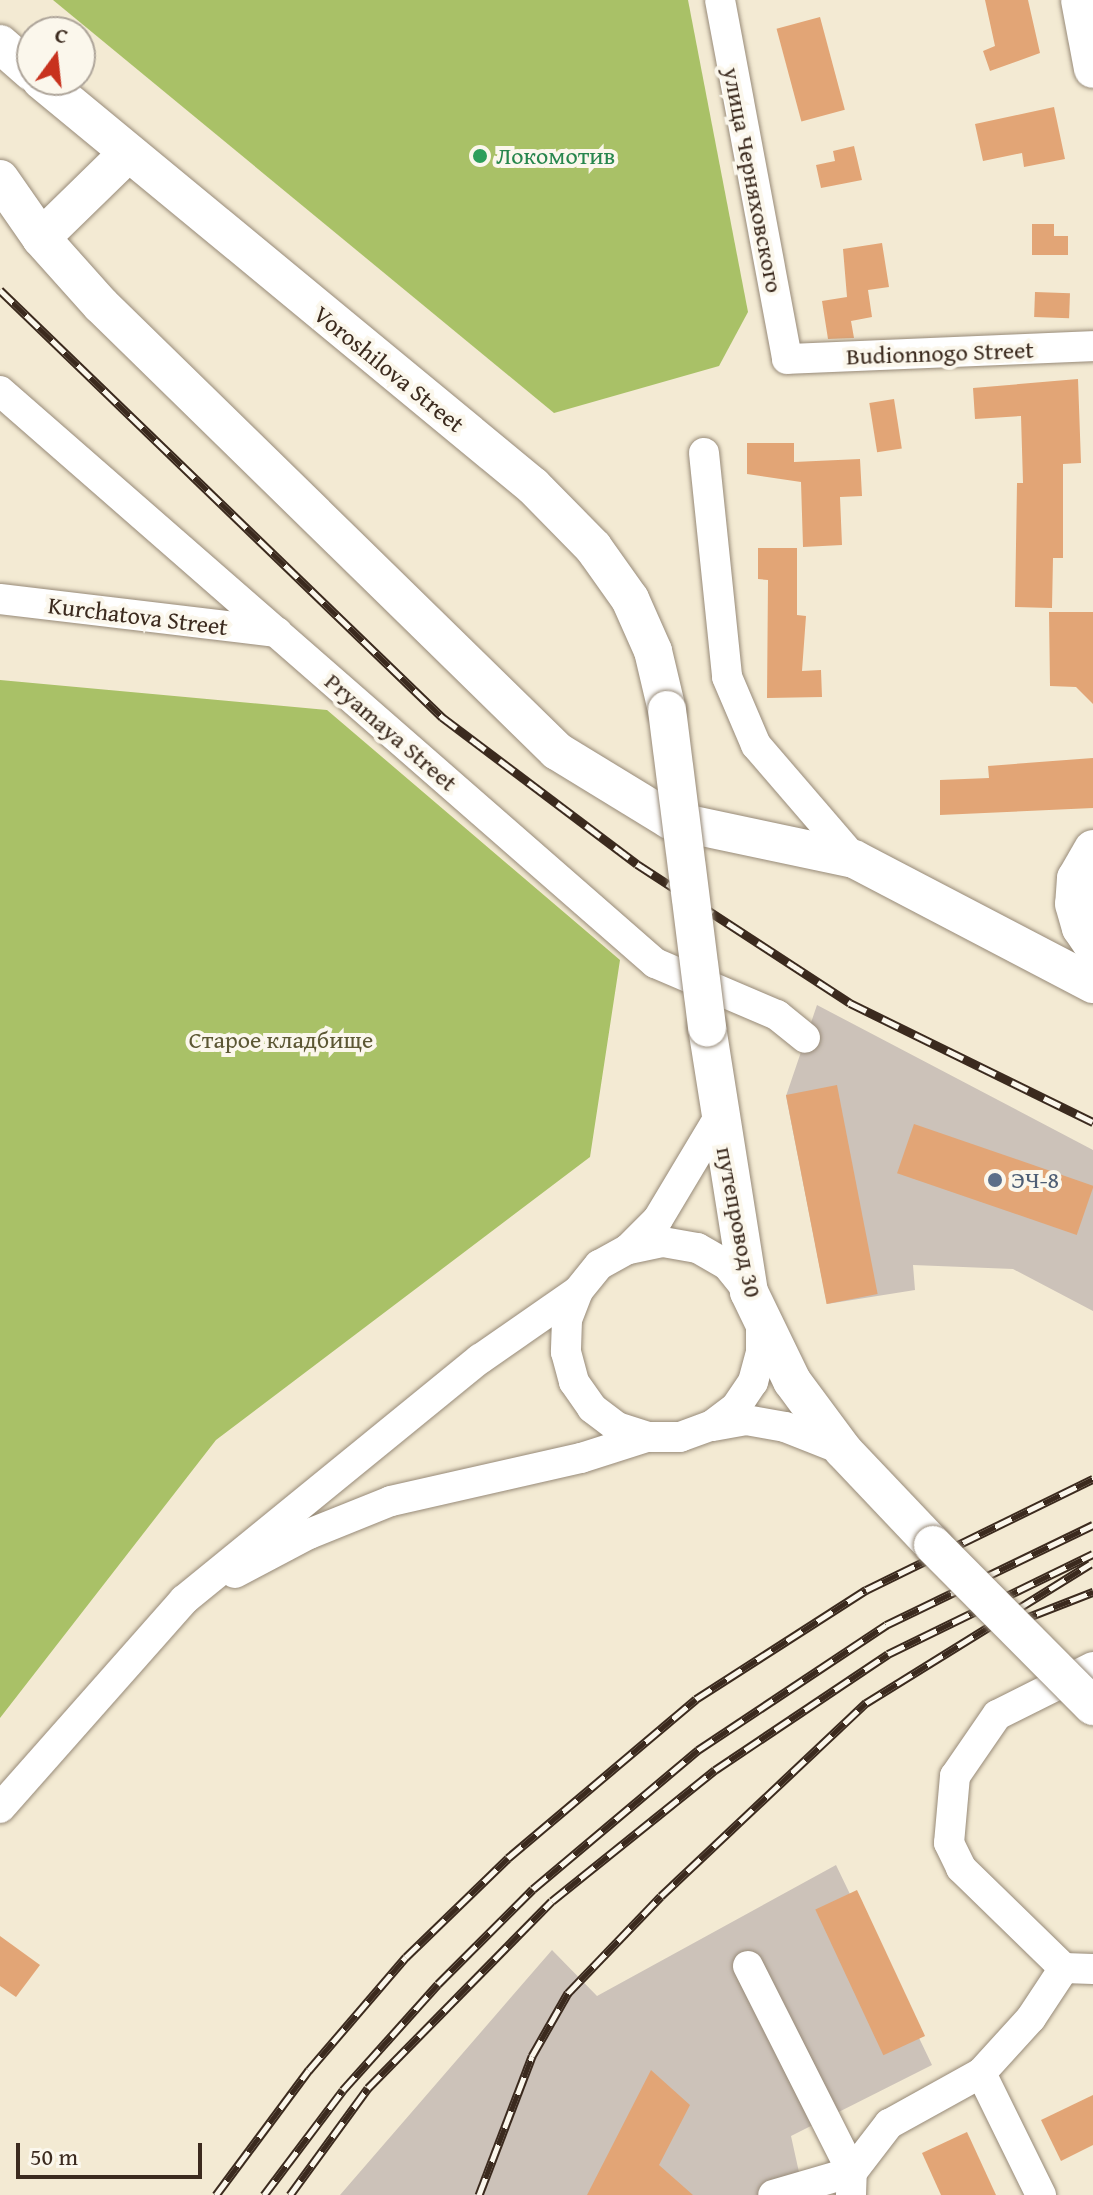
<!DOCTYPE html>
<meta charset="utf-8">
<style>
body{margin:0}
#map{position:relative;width:1093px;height:2195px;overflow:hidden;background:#f3ead3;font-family:"Gentium Book Plus",serif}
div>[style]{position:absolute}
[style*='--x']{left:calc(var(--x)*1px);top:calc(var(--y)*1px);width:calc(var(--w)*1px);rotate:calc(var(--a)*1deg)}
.industrial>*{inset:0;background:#ccc2b9}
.green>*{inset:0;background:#a9c167}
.building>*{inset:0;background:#e2a576;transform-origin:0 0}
.roads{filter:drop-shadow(0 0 2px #978a78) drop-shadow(0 0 2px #978a78)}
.minor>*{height:30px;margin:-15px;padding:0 15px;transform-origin:15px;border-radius:15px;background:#fff}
.major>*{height:38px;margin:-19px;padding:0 19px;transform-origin:19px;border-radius:19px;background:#fff}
.rail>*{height:9px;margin-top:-4.5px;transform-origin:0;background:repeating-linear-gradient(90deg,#fbf7ec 0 18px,#3b2a1e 0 36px);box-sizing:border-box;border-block:2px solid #3b2a1e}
.bridges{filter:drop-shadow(0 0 2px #978a78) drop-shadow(0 0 2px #978a78)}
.major-bridge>*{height:38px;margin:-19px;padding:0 19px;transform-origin:19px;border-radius:19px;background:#fff}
.dots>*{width:22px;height:22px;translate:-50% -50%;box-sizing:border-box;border:4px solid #fbf7ec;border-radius:50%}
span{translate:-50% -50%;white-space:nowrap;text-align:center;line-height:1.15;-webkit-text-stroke:8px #fbf7ec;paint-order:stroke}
.leisure-label{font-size:24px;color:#27864d}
.left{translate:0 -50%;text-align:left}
.street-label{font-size:24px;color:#3b2a1e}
.park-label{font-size:24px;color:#5c5734}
.service-label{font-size:24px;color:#4e5e75}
.north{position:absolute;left:16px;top:16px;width:80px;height:80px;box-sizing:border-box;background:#fbf7ec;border:2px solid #aea59a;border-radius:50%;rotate:15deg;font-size:22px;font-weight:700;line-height:32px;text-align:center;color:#3b2a1e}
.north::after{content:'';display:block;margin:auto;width:28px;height:36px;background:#c8321e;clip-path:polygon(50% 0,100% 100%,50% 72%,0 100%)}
.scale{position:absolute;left:16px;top:2143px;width:186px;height:36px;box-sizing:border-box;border:4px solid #3b2a1e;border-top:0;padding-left:10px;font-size:24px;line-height:28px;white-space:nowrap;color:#3b2a1e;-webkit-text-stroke:6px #fbf7ec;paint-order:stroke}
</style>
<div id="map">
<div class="industrial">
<i style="clip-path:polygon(817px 1005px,1093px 1150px,1093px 1311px,1013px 1269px,913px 1265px,915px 1290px,827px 1304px,786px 1096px)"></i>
<i style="clip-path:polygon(836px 1865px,932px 2065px,791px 2136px,804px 2195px,340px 2195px,552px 1950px,597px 1996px)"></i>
</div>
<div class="green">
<i style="clip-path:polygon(53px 0,688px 0,748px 312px,719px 366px,554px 413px)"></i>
<i style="clip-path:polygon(0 680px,327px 710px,620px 960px,590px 1157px,216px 1440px,0 1718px)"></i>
</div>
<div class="building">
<i style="clip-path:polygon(985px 0,1028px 0,1040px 53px,990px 71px,983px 51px,995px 46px)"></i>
<i style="left:820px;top:17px;width:96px;height:45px;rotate:75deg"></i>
<i style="clip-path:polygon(1054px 107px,1065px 159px,1024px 167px,1022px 153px,983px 161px,975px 124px)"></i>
<i style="clip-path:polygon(854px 146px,862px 180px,821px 188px,816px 165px,835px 161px,833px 151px)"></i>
<i style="clip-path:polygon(1032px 224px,1054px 224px,1054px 236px,1068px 236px,1068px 255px,1032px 255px)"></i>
<i style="clip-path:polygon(882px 243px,889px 287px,868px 290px,872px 317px,851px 321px,854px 338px,828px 339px,822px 301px,847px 297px,843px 249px)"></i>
<i style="left:1035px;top:292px;width:35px;height:25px;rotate:2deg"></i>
<i style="clip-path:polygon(1078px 379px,1081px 463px,1063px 464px,1063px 558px,1053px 558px,1052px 608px,1015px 607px,1017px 483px,1023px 483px,1021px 416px,975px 419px,973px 388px)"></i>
<i style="left:894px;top:399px;width:50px;height:25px;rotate:81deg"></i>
<i style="clip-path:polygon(747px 443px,794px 443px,794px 462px,860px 459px,862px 496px,840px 497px,842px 545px,803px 547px,801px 482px,747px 474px)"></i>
<i style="clip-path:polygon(758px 548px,797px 548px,797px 615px,806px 616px,802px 671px,821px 670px,822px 697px,767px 698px,768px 580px,758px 579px)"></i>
<i style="clip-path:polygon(1049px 612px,1093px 612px,1093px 704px,1076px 687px,1050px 686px)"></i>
<i style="clip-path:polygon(1093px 758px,1093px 808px,940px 815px,940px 780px,989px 778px,988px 766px)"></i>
<i style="left:837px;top:1085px;width:213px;height:52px;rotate:79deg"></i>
<i style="left:914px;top:1124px;width:190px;height:52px;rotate:19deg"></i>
<i style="left:857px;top:1890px;width:161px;height:46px;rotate:65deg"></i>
<i style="clip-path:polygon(0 1936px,40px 1965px,16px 1997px,0 1986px)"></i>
<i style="clip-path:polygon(651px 2070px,690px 2105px,659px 2165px,693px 2195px,587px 2195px)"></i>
<i style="clip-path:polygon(1093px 2095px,1093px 2145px,1061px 2161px,1041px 2120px)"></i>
<i style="clip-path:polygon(967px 2132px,996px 2195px,941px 2195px,922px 2153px)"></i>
</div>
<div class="roads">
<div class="minor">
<i style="--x:720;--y:0;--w:365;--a:79.4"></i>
<i style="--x:787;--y:359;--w:306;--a:-2.4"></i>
<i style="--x:0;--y:391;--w:870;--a:41.13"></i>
<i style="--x:655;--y:963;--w:133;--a:23.1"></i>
<i style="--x:777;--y:1015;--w:36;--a:39"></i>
<i style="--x:704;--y:453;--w:225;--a:84.1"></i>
<i style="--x:727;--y:677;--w:74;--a:66.9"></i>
<i style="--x:756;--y:745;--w:150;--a:49.3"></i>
<i style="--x:0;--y:599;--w:279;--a:6.8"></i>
<i style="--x:628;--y:1249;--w:42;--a:-45"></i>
<i style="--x:658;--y:1219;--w:119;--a:-59.1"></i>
<i style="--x:749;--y:1292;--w:35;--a:-129"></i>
<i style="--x:727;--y:1265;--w:34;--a:-150"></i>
<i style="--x:697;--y:1248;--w:36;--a:-170"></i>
<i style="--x:662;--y:1242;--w:35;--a:168"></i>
<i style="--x:628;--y:1249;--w:33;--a:151"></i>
<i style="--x:599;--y:1265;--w:33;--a:129"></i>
<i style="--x:578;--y:1291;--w:31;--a:111"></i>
<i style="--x:567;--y:1320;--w:32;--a:92"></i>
<i style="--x:566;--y:1352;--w:31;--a:75"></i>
<i style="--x:574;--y:1382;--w:32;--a:55"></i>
<i style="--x:592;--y:1408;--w:31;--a:37"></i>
<i style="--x:617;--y:1427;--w:32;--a:18"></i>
<i style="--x:647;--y:1437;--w:33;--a:0"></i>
<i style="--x:680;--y:1437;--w:33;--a:-20"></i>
<i style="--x:711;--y:1426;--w:31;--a:-37"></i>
<i style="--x:736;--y:1407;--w:30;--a:-56"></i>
<i style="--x:753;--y:1382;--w:31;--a:-75"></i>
<i style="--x:761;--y:1352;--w:32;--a:-90"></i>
<i style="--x:713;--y:1426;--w:34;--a:-10"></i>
<i style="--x:746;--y:1420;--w:40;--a:10"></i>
<i style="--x:785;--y:1427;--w:62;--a:21.6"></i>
<i style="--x:235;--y:1573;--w:84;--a:-27.8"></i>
<i style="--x:309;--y:1534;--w:88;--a:-21.9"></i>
<i style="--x:391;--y:1501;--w:195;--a:-12.8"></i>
<i style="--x:581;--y:1458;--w:69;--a:-17.7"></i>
<i style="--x:1093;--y:1667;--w:107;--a:153.4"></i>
<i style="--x:997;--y:1715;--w:74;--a:124.5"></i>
<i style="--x:955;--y:1776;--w:67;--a:95.1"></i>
<i style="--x:949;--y:1843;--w:28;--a:64"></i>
<i style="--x:961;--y:1868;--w:144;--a:44.2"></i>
<i style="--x:1064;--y:1968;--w:29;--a:2"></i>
<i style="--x:0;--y:1808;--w:278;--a:-48.5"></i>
<i style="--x:184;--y:1600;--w:382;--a:-39.2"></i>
<i style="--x:480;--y:1359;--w:119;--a:-34.8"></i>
<i style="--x:748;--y:1966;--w:231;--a:63.2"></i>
<i style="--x:852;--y:2172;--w:82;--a:163.8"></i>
<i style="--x:981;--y:2073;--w:136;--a:63.8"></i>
<i style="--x:851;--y:2195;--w:23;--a:-88"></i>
<i style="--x:852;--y:2172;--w:61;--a:-52.4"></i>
<i style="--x:889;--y:2124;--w:105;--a:-29"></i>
<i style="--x:981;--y:2073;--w:74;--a:-47.7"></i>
<i style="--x:1031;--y:2018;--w:60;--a:-56.6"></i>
</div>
<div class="major">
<i style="--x:1080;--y:0;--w:70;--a:79.3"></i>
<i style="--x:0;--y:44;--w:43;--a:41.2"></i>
<i style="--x:41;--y:80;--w:638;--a:39.53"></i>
<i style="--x:533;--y:486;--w:86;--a:45.5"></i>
<i style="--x:593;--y:547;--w:64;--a:54.6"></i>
<i style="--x:630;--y:599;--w:57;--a:66.1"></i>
<i style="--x:653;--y:651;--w:61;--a:76.7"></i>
<i style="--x:0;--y:179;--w:72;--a:55.2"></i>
<i style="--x:41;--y:238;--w:90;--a:48.2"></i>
<i style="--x:101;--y:305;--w:638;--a:44.36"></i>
<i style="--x:557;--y:751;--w:132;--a:31.4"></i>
<i style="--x:670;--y:820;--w:188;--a:12"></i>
<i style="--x:854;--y:859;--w:270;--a:27.6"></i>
<i style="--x:41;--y:238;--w:119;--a:-44.3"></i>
<i style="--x:1093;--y:849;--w:34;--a:120"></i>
<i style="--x:1076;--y:878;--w:26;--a:94"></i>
<i style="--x:1074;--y:904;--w:25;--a:74"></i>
<i style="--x:1081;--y:928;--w:22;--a:56"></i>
<i style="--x:707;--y:1027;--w:268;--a:81"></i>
<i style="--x:749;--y:1292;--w:99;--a:64.2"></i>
<i style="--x:792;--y:1381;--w:86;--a:53.5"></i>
<i style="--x:843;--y:1450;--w:131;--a:46.5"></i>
</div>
</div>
<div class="rail">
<i style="--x:0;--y:290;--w:615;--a:44.01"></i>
<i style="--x:442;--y:717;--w:244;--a:37"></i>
<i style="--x:637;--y:864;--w:254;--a:33.1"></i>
<i style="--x:850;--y:1003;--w:271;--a:26.1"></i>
<i style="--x:1003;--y:1627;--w:97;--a:-21.3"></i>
<i style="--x:216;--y:2195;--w:156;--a:-53.4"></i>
<i style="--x:309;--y:2070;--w:149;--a:-49.4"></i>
<i style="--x:406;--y:1957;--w:142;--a:-44.1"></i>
<i style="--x:508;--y:1858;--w:246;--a:-40.2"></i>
<i style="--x:696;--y:1699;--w:202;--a:-32.7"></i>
<i style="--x:866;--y:1590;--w:253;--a:-26.1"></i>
<i style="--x:264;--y:2195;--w:131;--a:-53"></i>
<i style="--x:343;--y:2090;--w:142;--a:-48.1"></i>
<i style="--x:438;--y:1984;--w:134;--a:-45"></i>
<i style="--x:533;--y:1889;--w:216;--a:-40.1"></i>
<i style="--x:698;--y:1750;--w:226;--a:-33.6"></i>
<i style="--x:886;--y:1625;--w:230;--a:-25.8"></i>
<i style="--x:290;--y:2195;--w:132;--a:-53.9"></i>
<i style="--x:368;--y:2088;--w:262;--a:-45.5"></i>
<i style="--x:552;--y:1901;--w:209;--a:-38.8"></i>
<i style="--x:715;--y:1770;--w:208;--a:-33.8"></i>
<i style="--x:888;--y:1654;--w:228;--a:-26"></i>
<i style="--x:479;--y:2195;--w:149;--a:-69.1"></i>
<i style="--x:532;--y:2056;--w:73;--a:-60.3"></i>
<i style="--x:568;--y:1993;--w:134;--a:-46.2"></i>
<i style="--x:661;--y:1896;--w:282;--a:-43.3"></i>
<i style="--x:866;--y:1703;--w:264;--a:-31.8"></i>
</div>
<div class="bridges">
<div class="major-bridge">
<i style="--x:667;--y:710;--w:320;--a:82.8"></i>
<i style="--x:933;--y:1545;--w:227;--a:45.2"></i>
</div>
</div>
<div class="dots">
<i style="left:480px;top:156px;background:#2e9e5b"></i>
<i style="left:995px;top:1180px;background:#5c6f8a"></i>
</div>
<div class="leisure-label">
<span class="left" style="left:496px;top:156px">Локомотив</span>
</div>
<div class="street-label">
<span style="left:753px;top:180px;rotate:79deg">улица Черняховского</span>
<span style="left:940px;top:353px;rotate:-2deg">Budionnogo Street</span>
<span style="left:389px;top:369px;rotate:39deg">Voroshilova Street</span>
<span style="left:138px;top:616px;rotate:7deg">Kurchatova Street</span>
<span style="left:391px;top:732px;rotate:41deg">Pryamaya Street</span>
<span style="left:739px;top:1222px;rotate:79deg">путепровод 30</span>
</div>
<div class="park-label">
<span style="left:281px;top:1040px">Старое кладбище</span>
</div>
<div class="service-label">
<span class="left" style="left:1011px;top:1180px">ЭЧ-8</span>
</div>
<div class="north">С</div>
<div class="scale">50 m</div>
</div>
